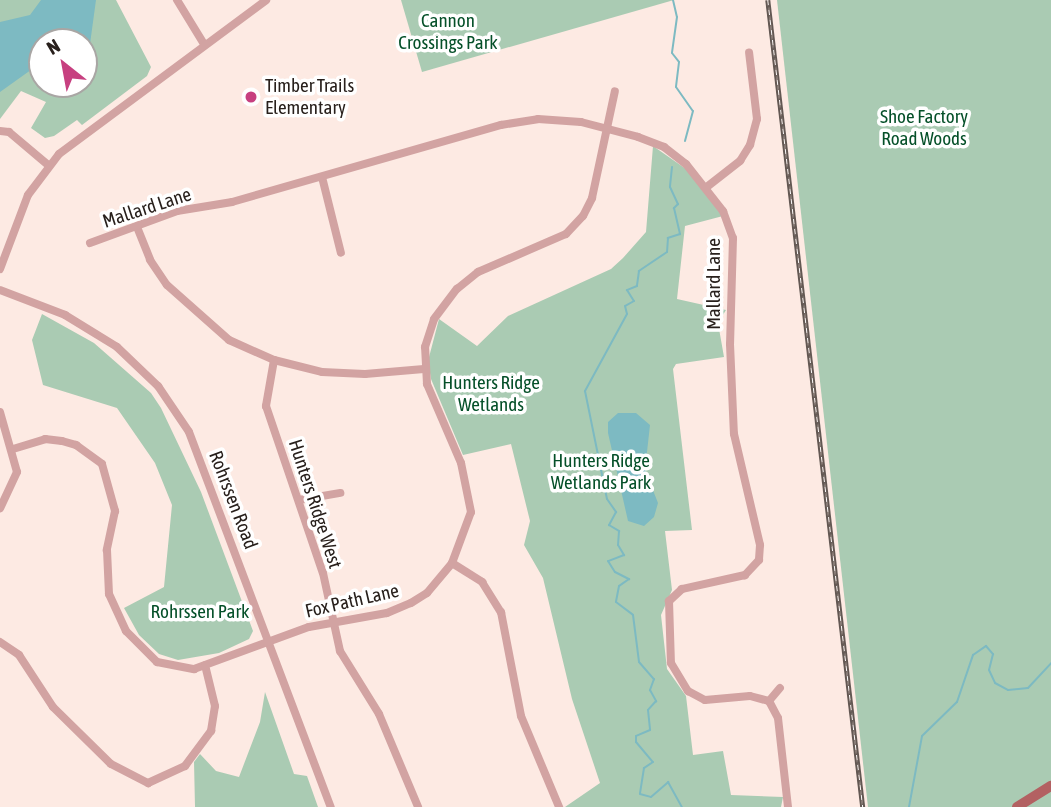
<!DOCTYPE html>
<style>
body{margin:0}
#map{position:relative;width:1051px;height:807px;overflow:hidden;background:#fdeae3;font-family:"Asap Condensed",sans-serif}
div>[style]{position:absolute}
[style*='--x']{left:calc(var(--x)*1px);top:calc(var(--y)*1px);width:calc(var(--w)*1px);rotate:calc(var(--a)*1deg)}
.green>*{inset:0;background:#aacbb3}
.water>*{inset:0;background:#7dbac2}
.stream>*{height:2px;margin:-1px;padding:0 1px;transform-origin:1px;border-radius:1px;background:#7dbac2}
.minor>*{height:8px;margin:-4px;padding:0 4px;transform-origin:4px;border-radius:4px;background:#d2a3a2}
.major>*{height:10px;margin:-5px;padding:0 5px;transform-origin:5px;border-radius:5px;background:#b36162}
.rail>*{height:4.5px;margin-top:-2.25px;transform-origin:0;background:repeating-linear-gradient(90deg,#fff 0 5px,#635853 0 10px);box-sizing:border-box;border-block:2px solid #635853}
.dots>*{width:19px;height:19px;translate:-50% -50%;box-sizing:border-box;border:4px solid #fff;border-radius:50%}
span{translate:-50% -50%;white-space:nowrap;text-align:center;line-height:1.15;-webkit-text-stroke:7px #fff;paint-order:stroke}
.park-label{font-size:19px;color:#055029}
.poi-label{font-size:19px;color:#28201c}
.left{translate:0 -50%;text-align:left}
.street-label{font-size:19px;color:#28201c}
.north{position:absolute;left:28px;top:28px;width:70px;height:70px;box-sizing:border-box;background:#fff;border:2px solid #a9a6a4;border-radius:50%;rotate:329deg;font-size:19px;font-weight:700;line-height:28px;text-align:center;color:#28201c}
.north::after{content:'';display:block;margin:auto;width:24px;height:32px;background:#c74080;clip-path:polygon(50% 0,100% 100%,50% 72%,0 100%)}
</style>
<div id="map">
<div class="green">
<i style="clip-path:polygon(evenodd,0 0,116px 0,151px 67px,147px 76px,82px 125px,77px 120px,54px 136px,45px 138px,31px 128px,46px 102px,21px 91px,0 119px,0 0,42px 42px,84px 42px,84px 84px,42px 84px,42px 42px)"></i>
<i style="clip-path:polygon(401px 0,674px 0,422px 72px)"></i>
<i style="clip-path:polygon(777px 0,1051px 0,1051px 807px,868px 807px)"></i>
<i style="clip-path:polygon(653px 146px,686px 169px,723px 216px,685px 226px,677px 299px,726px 310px,718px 323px,724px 357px,676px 364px,673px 369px,692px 530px,665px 531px,672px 590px,661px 615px,667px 669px,686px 696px,693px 755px,723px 751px,731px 795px,783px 797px,781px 807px,565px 807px,600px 783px,572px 699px,543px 578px,524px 545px,530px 521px,511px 444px,463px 455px,431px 379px,428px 361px,439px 319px,477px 346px,508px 316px,611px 269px,623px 258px,646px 232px)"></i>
<i style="clip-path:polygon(42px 314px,94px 343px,151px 393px,161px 408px,201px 492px,253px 631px,249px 639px,219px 653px,178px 660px,159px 654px,139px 635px,124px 608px,164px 587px,172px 505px,155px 463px,117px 408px,43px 385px,32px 340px)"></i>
<i style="clip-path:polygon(265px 692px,294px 774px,307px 776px,318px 807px,195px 807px,194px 762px,200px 754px,216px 771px,239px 777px,260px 722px)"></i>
</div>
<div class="water">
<i style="clip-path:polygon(41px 0,96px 0,90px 44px,84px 54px,84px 42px,42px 42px,42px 62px,0 92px,0 22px,30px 15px)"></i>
<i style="clip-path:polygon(618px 413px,636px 413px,650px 425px,645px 470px,658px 503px,654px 517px,644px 526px,628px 521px,608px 433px,608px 422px)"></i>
</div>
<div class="stream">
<i style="--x:673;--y:0;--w:17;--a:77"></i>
<i style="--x:677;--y:17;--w:36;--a:98"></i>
<i style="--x:672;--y:53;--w:11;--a:52"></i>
<i style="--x:679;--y:62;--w:25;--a:97"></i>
<i style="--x:676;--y:87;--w:29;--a:55"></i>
<i style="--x:693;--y:111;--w:31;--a:105"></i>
<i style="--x:672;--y:167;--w:20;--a:96"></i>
<i style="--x:670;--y:187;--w:19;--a:65"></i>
<i style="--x:678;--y:204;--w:6;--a:135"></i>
<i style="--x:674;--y:208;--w:27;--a:77"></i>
<i style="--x:680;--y:234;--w:13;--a:162"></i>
<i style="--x:668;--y:238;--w:14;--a:94"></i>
<i style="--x:667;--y:252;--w:34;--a:146"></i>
<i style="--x:639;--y:271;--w:15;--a:98"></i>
<i style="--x:637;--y:286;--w:11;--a:158"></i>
<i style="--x:627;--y:290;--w:13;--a:58"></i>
<i style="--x:634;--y:301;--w:10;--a:151"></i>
<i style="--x:625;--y:306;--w:8;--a:76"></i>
<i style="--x:627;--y:314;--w:88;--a:118.6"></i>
<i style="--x:585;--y:391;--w:110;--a:78.5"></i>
<i style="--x:607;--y:499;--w:16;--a:55"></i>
<i style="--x:616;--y:512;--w:15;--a:118"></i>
<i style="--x:609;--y:525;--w:12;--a:31"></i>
<i style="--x:619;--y:531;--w:14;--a:94"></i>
<i style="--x:618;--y:545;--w:12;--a:59"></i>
<i style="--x:624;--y:555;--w:17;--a:159"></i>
<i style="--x:608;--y:561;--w:13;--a:58"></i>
<i style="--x:615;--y:572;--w:16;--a:27"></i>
<i style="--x:629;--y:579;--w:12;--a:145"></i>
<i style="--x:619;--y:586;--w:16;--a:101"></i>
<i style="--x:616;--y:602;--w:21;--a:37"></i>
<i style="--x:633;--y:615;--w:47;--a:82.7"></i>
<i style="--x:639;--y:662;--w:23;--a:49"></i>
<i style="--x:654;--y:679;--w:12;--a:110"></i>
<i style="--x:650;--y:690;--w:13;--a:61"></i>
<i style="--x:656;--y:701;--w:12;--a:132"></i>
<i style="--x:648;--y:710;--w:20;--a:84"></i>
<i style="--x:650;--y:730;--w:15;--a:157"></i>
<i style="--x:636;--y:736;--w:6;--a:90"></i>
<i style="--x:636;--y:742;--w:26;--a:50"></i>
<i style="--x:653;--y:762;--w:11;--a:146"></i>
<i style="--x:644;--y:768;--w:26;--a:99"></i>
<i style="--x:640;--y:794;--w:11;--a:15"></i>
<i style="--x:651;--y:797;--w:23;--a:-41"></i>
<i style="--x:668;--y:782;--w:29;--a:61"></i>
<i style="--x:909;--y:807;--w:72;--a:-79.6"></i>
<i style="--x:922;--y:736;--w:49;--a:-44.2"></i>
<i style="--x:957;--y:702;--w:50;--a:-71.2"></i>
<i style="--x:973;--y:655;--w:16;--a:-35"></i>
<i style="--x:986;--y:646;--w:11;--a:49"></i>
<i style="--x:993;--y:654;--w:16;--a:104"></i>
<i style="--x:989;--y:670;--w:14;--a:65"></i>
<i style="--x:995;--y:683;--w:15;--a:28"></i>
<i style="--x:1008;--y:690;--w:20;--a:-6"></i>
<i style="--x:1028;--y:688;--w:34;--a:-47"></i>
</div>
<div class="minor">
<i style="--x:177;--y:0;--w:52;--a:58.5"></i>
<i style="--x:0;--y:131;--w:9;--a:6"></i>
<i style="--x:9;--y:132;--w:51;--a:40.2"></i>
<i style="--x:322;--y:177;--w:78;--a:76"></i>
<i style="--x:708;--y:186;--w:41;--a:-38"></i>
<i style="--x:740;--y:161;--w:19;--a:-58"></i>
<i style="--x:750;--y:145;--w:27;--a:-75"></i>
<i style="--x:757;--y:119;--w:67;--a:-96.8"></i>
<i style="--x:137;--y:227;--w:35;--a:68"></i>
<i style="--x:150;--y:260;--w:30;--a:56"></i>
<i style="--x:167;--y:285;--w:83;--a:41.6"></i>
<i style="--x:229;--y:340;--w:49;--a:24"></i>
<i style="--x:274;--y:360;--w:49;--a:14"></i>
<i style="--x:322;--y:372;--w:43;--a:2.7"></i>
<i style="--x:365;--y:374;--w:59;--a:-4.8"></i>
<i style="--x:90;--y:243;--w:93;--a:-20.2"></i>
<i style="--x:177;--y:211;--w:56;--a:-9.3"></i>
<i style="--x:232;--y:202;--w:280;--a:-16"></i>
<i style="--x:501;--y:125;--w:37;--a:-9"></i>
<i style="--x:538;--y:119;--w:43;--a:4"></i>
<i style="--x:581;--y:122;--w:59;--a:14.7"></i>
<i style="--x:638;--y:137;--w:28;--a:21"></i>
<i style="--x:664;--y:147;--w:28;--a:38"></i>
<i style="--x:686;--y:164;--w:60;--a:51.8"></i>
<i style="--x:723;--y:211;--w:29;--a:70"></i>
<i style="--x:733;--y:238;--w:106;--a:91.6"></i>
<i style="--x:730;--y:344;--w:90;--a:87.5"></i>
<i style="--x:734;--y:434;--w:114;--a:76.8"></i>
<i style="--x:760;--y:545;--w:15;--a:94"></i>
<i style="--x:759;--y:560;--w:21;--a:133"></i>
<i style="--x:745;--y:575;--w:65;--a:167.5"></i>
<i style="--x:682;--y:589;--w:18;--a:137"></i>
<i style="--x:669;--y:601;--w:62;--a:88.2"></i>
<i style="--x:671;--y:663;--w:33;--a:59"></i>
<i style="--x:688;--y:691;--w:19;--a:28"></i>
<i style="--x:705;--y:700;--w:45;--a:-5.1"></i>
<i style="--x:750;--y:696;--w:20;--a:15"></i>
<i style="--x:769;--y:701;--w:19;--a:62"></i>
<i style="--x:778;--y:718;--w:90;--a:83.6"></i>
<i style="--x:0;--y:269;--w:79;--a:-69.3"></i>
<i style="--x:28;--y:195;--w:51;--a:-52.9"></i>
<i style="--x:59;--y:154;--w:258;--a:-36.6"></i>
<i style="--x:0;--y:290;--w:70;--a:21"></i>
<i style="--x:65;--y:315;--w:61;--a:31.6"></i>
<i style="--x:117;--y:347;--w:57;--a:43.6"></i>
<i style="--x:158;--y:386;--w:55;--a:56"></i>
<i style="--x:189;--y:432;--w:401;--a:69.3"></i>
<i style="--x:274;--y:360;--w:47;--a:99.9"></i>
<i style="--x:266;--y:406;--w:176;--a:71.2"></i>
<i style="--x:323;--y:573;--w:80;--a:77.7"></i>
<i style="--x:340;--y:651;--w:74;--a:58.2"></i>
<i style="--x:379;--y:714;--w:101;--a:67.2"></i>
<i style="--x:0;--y:412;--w:62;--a:74.2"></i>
<i style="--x:17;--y:472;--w:40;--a:115"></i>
<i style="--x:13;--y:449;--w:34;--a:-17"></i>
<i style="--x:45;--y:439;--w:17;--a:7"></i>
<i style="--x:62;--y:441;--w:15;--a:16"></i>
<i style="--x:76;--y:445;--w:32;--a:36"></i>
<i style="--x:102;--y:464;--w:49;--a:74.5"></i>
<i style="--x:115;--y:511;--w:40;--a:102"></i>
<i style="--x:107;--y:550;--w:44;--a:87.4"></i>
<i style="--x:109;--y:594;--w:41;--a:65.3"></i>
<i style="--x:126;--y:631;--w:44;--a:45"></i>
<i style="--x:157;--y:662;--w:38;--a:11"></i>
<i style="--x:194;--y:669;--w:122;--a:-20.1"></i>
<i style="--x:309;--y:627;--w:79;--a:-10.2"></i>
<i style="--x:387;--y:613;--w:26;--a:-23"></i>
<i style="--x:411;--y:603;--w:19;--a:-32"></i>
<i style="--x:427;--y:593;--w:39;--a:-50"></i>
<i style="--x:452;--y:563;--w:54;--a:-69.6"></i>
<i style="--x:471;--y:512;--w:50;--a:-101.5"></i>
<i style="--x:461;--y:463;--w:86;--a:-113.3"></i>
<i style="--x:427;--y:384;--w:37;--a:-93"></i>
<i style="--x:425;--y:347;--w:29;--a:-72"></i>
<i style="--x:434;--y:319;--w:38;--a:-53"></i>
<i style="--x:457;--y:289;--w:27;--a:-39"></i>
<i style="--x:478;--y:272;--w:96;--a:-23.4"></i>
<i style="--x:566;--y:234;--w:25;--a:-47"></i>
<i style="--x:583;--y:216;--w:20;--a:-63"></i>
<i style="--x:592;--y:198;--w:109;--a:-77.9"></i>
<i style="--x:299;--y:500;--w:42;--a:-9.7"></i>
<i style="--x:452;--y:563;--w:36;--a:32"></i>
<i style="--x:482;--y:582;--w:36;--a:58"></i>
<i style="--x:501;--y:612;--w:106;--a:79.1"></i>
<i style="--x:521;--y:716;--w:99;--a:67.3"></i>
<i style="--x:0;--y:642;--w:23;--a:34"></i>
<i style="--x:19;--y:655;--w:62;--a:56.8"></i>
<i style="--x:53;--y:707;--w:81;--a:44.5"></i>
<i style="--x:111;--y:764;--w:42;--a:27.2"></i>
<i style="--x:148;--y:783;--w:41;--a:-24.7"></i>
<i style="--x:185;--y:766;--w:44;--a:-53.4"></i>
<i style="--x:211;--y:731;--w:25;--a:-81"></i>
<i style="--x:215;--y:706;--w:42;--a:-103.7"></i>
<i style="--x:769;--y:701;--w:17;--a:-50"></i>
</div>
<div class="major">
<i style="--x:1017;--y:807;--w:40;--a:-32"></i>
</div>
<div class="rail">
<i style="--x:768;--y:0;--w:813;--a:83.29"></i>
</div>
<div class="dots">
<i style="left:251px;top:97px;background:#c74080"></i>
</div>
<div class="park-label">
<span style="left:448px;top:32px">Cannon<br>Crossings Park</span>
<span style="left:924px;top:128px">Shoe Factory<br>Road Woods</span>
<span style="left:491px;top:394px">Hunters Ridge<br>Wetlands</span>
<span style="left:601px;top:472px">Hunters Ridge<br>Wetlands Park</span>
<span style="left:200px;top:612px">Rohrssen Park</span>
</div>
<div class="poi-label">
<span class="left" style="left:265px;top:97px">Timber Trails<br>Elementary</span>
</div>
<div class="street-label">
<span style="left:147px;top:208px;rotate:-18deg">Mallard Lane</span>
<span style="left:714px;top:284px;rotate:-90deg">Mallard Lane</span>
<span style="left:233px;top:500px;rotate:69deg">Rohrssen Road</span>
<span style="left:315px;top:504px;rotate:72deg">Hunters Ridge West</span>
<span style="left:352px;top:601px;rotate:-13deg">Fox Path Lane</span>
</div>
<div class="north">N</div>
</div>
